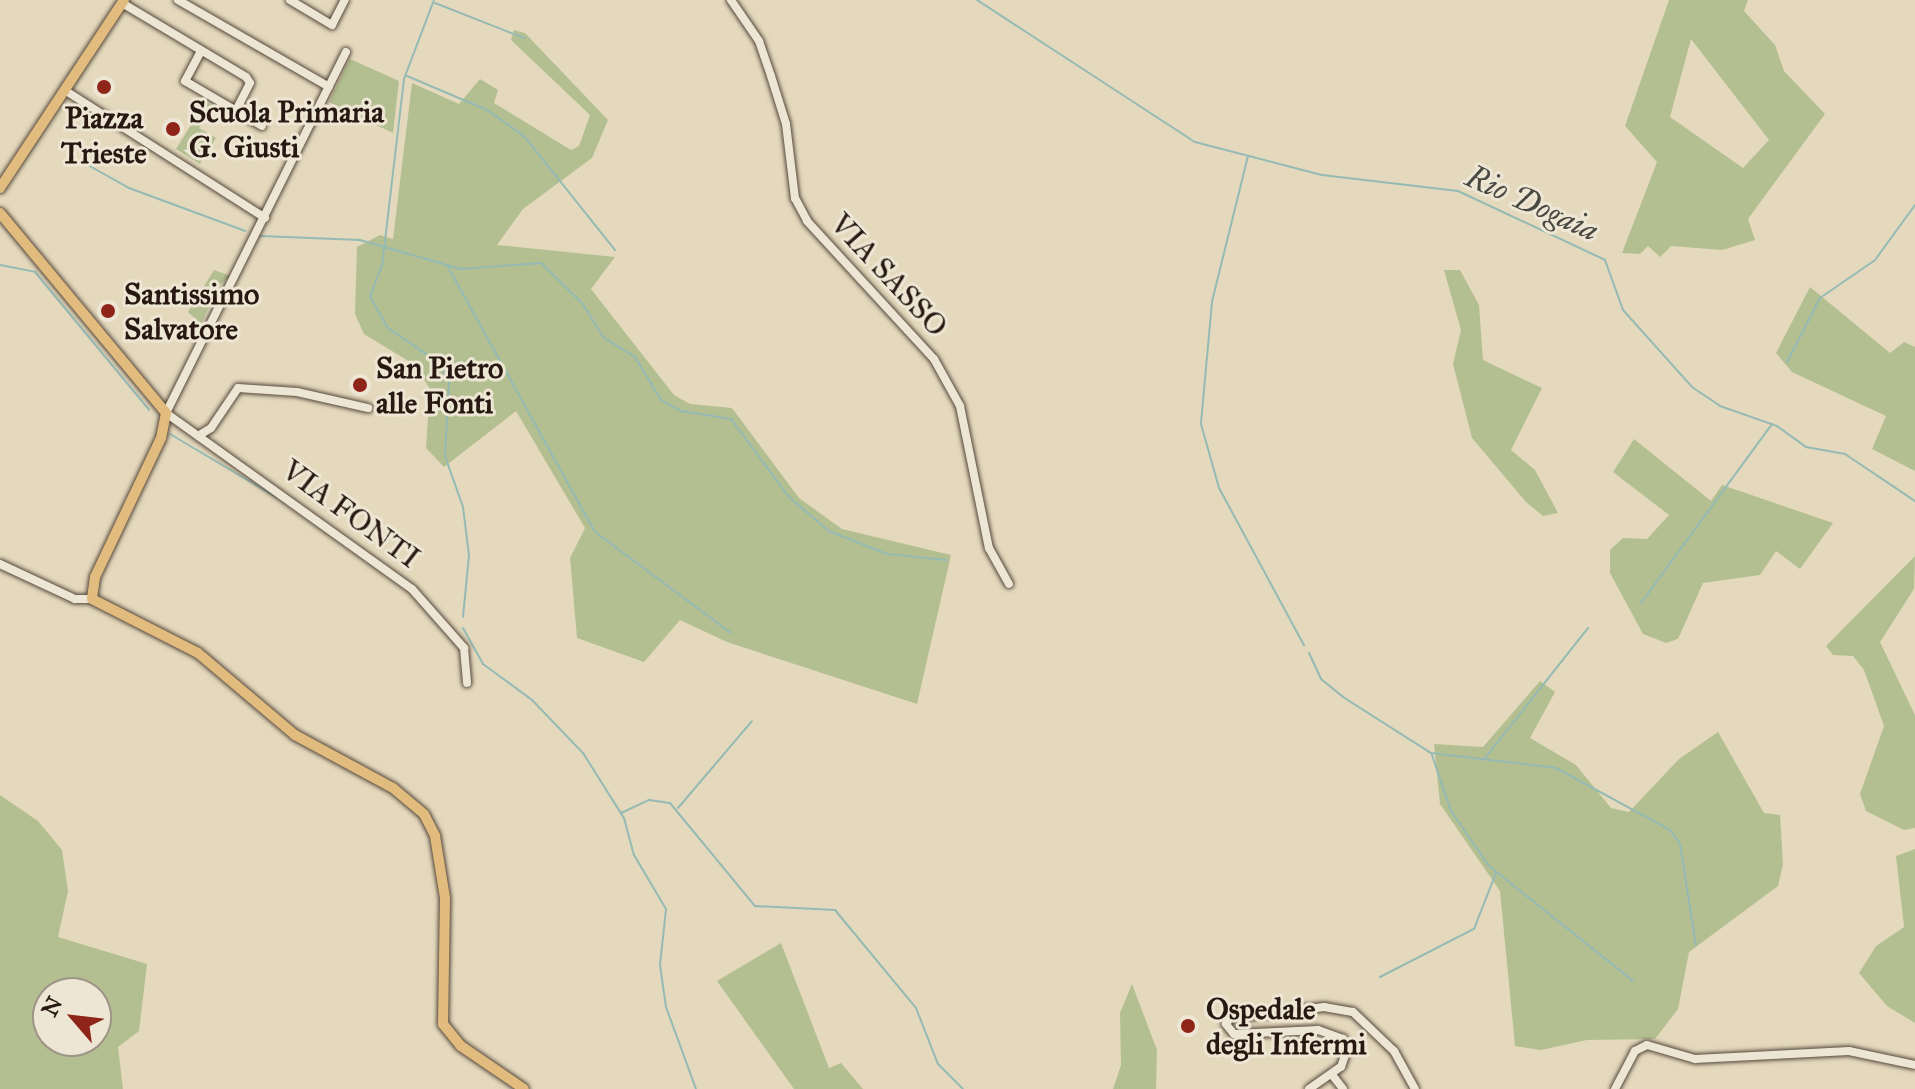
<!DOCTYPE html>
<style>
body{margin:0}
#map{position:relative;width:1915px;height:1089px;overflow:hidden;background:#e4d9bd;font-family:"IM FELL Great Primer",serif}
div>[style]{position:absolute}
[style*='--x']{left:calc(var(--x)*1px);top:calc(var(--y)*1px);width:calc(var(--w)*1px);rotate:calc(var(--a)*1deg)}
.green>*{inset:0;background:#b4bf91}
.stream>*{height:2px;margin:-1px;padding:0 1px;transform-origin:1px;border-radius:1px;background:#95bab4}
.roads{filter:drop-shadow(0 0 2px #56483c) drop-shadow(0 0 2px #56483c)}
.minor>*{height:8px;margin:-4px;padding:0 4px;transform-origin:4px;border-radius:4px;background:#ede6d4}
.major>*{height:10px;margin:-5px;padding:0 5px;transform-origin:5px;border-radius:5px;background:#e2bc7e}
.dots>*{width:22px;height:22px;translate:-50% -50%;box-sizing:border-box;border:4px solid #ede6d4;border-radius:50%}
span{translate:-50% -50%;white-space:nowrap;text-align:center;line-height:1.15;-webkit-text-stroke:6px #ede6d4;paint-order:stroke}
.poi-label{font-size:30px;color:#271811;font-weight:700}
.left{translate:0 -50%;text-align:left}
.street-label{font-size:30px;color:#271811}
.water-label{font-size:32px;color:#484942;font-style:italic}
.north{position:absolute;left:32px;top:977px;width:80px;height:80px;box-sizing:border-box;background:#ede6d4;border:2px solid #9e9486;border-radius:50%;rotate:298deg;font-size:22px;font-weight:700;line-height:32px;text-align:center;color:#271811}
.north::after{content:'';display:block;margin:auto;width:28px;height:36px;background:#8f2418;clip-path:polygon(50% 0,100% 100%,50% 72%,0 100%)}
</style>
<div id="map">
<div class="green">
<i style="clip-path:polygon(evenodd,1669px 0,1748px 0,1744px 11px,1775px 45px,1784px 71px,1825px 114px,1748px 219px,1755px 240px,1722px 250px,1671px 246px,1660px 257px,1648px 246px,1640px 254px,1622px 253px,1657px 162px,1625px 126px,1669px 0,1691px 39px,1769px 140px,1743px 168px,1670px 117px,1691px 39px)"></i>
<i style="clip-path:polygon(514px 30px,525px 33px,608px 120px,592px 158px,523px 209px,497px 245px,615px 257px,591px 289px,674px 395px,690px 404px,732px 408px,799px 498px,842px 529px,951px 555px,917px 704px,727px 642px,680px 620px,644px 662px,577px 638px,570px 558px,585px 528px,516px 411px,444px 467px,426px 448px,430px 389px,415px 365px,364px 334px,355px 314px,357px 247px,380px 235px,393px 239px,412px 83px,459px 104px,480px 79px,498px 90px,494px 103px,571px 150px,579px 146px,590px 115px,511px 40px)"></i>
<i style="clip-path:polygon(350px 59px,399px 81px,393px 133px,329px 102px)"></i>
<i style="clip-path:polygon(205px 102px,213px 106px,199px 128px,216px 138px,200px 164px,176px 149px)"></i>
<i style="clip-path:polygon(214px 270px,231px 276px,219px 285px,201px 324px,188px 312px)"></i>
<i style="clip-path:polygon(1444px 270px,1460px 270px,1479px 305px,1483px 360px,1542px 388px,1511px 450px,1535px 470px,1558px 513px,1543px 516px,1526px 502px,1472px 438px,1453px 364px,1461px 330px)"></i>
<i style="clip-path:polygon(1810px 287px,1890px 353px,1904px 342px,1915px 347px,1915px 471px,1872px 449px,1886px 416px,1792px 372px,1776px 353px)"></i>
<i style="clip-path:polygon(1634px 439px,1711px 501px,1722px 485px,1833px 523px,1800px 569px,1776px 551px,1760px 575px,1703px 583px,1678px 639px,1666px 643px,1643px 634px,1610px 573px,1610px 550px,1623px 538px,1647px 539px,1669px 515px,1613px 472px)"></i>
<i style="clip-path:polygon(1915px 556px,1914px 589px,1880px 642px,1915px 715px,1915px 828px,1904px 830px,1866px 811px,1860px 794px,1884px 726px,1864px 670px,1853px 656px,1833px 655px,1826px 646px)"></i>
<i style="clip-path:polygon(1540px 681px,1555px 692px,1530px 738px,1576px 765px,1611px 808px,1629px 812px,1679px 759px,1718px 732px,1764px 813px,1780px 815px,1783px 864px,1778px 886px,1689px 952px,1678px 1009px,1655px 1039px,1587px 1040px,1541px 1050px,1515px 1046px,1500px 891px,1440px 804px,1434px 744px,1483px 747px)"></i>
<i style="clip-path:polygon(evenodd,0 795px,38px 821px,62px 850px,68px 891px,58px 937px,147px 964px,139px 1031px,118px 1047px,123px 1089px,0 1089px,0 795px,48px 993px,96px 993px,96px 1041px,48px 1041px,48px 993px)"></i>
<i style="clip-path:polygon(1915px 849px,1915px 1023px,1887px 1006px,1859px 973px,1876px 946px,1904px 927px,1896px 856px)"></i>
<i style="clip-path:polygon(781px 943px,829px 1068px,841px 1063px,863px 1089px,794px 1089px,717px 981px)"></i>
<i style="clip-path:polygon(1132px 984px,1157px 1050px,1156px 1089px,1113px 1089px,1121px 1065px,1120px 1013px)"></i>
</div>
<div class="stream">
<i style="--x:434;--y:0;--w:85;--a:110.8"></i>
<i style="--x:404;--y:79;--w:187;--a:96.7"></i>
<i style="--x:382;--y:265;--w:33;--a:111"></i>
<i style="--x:370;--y:296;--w:37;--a:61"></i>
<i style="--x:388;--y:328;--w:62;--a:34.5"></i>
<i style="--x:439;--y:363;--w:21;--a:62"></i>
<i style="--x:449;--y:382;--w:74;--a:93.1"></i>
<i style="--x:445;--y:456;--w:54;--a:70.6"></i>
<i style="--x:463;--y:507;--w:48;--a:82.9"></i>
<i style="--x:469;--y:555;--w:62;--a:95.5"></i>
<i style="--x:977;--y:0;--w:260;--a:33.1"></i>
<i style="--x:1195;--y:142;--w:131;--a:14.6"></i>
<i style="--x:1322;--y:175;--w:137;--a:6.7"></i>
<i style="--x:1458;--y:191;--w:162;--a:25.1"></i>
<i style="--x:1605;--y:260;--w:53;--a:70.2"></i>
<i style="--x:1623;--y:310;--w:103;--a:48.1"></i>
<i style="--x:1692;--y:387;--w:34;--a:34"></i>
<i style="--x:1720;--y:406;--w:60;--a:19.3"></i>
<i style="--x:1777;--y:426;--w:36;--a:36"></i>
<i style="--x:1806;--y:447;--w:40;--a:10"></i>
<i style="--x:1845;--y:454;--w:84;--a:33.9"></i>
<i style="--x:435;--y:3;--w:96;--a:21.5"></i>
<i style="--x:407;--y:76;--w:87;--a:23"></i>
<i style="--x:487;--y:110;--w:45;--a:35.1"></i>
<i style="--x:524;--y:136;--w:146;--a:51.4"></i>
<i style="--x:1248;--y:156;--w:150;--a:103.9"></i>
<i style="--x:1212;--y:302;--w:122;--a:95.2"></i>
<i style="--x:1201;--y:424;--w:66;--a:74.3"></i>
<i style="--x:1219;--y:488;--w:179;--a:61.6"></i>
<i style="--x:86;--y:164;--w:49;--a:29.2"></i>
<i style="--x:129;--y:188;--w:124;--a:20.3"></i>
<i style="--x:261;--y:236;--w:99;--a:2.3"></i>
<i style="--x:360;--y:240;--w:105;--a:16"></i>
<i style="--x:461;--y:269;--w:80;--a:-4.3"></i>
<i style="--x:541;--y:263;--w:57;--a:44.3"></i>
<i style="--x:582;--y:303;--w:40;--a:58"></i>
<i style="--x:603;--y:337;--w:38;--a:32"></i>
<i style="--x:635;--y:357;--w:50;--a:58.8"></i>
<i style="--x:661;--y:400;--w:23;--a:29"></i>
<i style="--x:681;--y:411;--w:51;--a:9.1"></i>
<i style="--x:731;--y:419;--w:97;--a:53.4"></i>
<i style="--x:789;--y:497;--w:52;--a:40.4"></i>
<i style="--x:829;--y:531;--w:62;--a:21.6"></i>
<i style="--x:887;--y:554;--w:60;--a:5.7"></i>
<i style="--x:0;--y:265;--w:36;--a:11"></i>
<i style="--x:35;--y:272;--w:179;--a:50.4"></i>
<i style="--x:448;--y:267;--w:303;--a:61"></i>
<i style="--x:595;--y:532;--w:169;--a:36.6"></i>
<i style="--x:1787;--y:362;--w:72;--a:-62.7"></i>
<i style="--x:1820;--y:298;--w:67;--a:-34.6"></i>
<i style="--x:1875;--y:260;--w:68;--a:-54"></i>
<i style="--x:170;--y:434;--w:123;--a:30.7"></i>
<i style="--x:1641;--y:603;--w:222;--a:-53.8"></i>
<i style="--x:463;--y:628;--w:41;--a:60.9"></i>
<i style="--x:483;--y:664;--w:61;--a:36.3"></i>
<i style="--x:532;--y:700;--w:74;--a:46.1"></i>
<i style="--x:583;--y:753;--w:77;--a:57.8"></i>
<i style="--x:624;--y:818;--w:38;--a:75"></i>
<i style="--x:634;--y:855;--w:63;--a:59.3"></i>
<i style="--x:666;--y:909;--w:56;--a:96.1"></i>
<i style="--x:660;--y:965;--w:42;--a:81.9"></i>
<i style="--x:666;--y:1007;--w:87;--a:69.9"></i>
<i style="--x:1309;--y:653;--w:29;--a:65"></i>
<i style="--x:1321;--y:679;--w:28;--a:39"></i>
<i style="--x:1343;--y:697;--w:104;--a:32.5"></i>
<i style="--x:1431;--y:753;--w:126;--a:6.8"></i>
<i style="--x:1556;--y:768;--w:130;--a:28.5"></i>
<i style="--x:1670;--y:830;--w:17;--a:54"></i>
<i style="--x:1680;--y:844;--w:103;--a:81.1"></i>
<i style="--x:1432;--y:755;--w:59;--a:71.3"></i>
<i style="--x:1451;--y:811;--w:67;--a:55.4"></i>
<i style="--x:1489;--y:866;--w:184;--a:38.6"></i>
<i style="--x:1485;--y:758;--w:166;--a:-51.6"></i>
<i style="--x:678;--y:808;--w:114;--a:-49.6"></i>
<i style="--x:621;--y:813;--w:31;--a:-25"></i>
<i style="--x:649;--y:800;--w:21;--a:8"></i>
<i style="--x:670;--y:803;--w:134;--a:50.5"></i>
<i style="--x:755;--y:906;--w:80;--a:2.9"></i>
<i style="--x:835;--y:910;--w:127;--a:50.4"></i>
<i style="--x:916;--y:1008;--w:60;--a:68.6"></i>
<i style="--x:938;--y:1064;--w:35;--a:45"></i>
<i style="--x:1380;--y:977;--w:106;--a:-27.1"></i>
<i style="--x:1474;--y:929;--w:60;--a:-68.6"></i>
</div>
<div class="roads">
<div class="minor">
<i style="--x:178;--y:0;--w:174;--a:29.9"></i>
<i style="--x:290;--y:0;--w:49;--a:30.8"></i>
<i style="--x:332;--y:25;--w:28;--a:-63"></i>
<i style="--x:731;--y:0;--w:50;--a:55.7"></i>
<i style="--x:759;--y:41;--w:37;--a:71"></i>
<i style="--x:771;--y:76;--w:50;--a:72.6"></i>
<i style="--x:786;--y:124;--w:75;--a:83.1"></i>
<i style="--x:795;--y:198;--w:26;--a:62"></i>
<i style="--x:807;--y:221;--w:188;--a:47.4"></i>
<i style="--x:934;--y:359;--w:54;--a:61"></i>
<i style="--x:960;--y:406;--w:145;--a:78.5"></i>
<i style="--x:989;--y:548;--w:41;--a:60.9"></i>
<i style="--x:122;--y:3;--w:144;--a:30.8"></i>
<i style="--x:246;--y:77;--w:7;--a:56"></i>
<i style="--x:250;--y:83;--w:31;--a:117"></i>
<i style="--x:201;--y:51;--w:34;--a:118"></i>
<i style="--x:185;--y:81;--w:89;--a:30.3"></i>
<i style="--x:346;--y:52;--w:403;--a:116.5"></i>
<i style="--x:166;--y:413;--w:302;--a:35.6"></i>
<i style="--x:412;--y:589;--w:79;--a:48.6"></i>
<i style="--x:464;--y:648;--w:35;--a:85"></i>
<i style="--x:66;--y:91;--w:236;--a:32.5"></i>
<i style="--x:198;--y:436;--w:15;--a:-32"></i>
<i style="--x:211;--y:428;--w:48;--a:-56"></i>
<i style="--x:238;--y:388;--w:59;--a:3.9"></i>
<i style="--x:297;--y:392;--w:73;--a:12.7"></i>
<i style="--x:0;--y:564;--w:83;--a:25"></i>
<i style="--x:75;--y:599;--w:17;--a:0"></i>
<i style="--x:1333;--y:1076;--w:16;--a:52"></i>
<i style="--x:1309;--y:1089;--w:39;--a:-35"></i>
<i style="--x:1341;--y:1067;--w:18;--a:-71"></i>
<i style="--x:1347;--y:1050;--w:12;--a:-110"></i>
<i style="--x:1343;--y:1039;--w:27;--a:-160"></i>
<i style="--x:1318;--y:1030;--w:84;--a:177.3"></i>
<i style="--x:1234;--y:1034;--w:13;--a:-129"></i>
<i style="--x:1226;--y:1024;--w:7;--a:-56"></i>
<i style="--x:1230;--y:1018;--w:95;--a:-6.7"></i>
<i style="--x:1324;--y:1007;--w:29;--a:10"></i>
<i style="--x:1353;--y:1012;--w:57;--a:43.6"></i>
<i style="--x:1394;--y:1051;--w:43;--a:61.1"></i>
<i style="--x:1615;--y:1089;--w:43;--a:-62.2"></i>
<i style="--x:1635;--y:1051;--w:13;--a:-27"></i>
<i style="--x:1647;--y:1045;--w:50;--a:16.3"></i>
<i style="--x:1695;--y:1059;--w:154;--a:-3"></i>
<i style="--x:1849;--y:1051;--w:67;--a:12"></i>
</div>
<div class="major">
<i style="--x:0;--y:188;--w:225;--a:-56.6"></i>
<i style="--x:0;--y:213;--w:260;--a:50.3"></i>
<i style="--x:166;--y:413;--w:25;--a:101"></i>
<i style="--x:161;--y:438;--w:154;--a:115.4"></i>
<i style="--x:95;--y:577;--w:22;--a:98"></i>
<i style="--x:92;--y:599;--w:119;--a:27"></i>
<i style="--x:198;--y:653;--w:127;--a:40.2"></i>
<i style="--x:295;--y:735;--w:111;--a:28.4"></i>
<i style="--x:393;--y:788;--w:40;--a:40"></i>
<i style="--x:424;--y:814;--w:25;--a:63"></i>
<i style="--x:435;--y:836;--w:63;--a:80.8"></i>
<i style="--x:445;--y:898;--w:126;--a:90.9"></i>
<i style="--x:443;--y:1024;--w:28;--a:51"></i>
<i style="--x:461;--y:1046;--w:76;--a:34.3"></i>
</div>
</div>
<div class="dots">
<i style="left:104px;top:87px;background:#8f2418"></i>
<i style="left:173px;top:129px;background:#8f2418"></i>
<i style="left:108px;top:311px;background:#8f2418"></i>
<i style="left:360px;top:385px;background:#8f2418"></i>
<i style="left:1188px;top:1026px;background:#8f2418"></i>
</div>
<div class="poi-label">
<span class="left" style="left:189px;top:129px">Scuola Primaria<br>G. Giusti</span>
<span style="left:104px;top:135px">Piazza<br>Trieste</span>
<span class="left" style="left:124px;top:311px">Santissimo<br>Salvatore</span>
<span class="left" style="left:376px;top:385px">San Pietro<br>alle Fonti</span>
<span class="left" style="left:1206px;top:1026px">Ospedale<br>degli Infermi</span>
</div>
<div class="street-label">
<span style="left:889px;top:275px;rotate:47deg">VIA SASSO</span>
<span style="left:351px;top:514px;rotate:36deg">VIA FONTI</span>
</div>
<div class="water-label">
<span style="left:1532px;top:204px;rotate:24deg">Rio Dogaia</span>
</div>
<div class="north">N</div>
</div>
